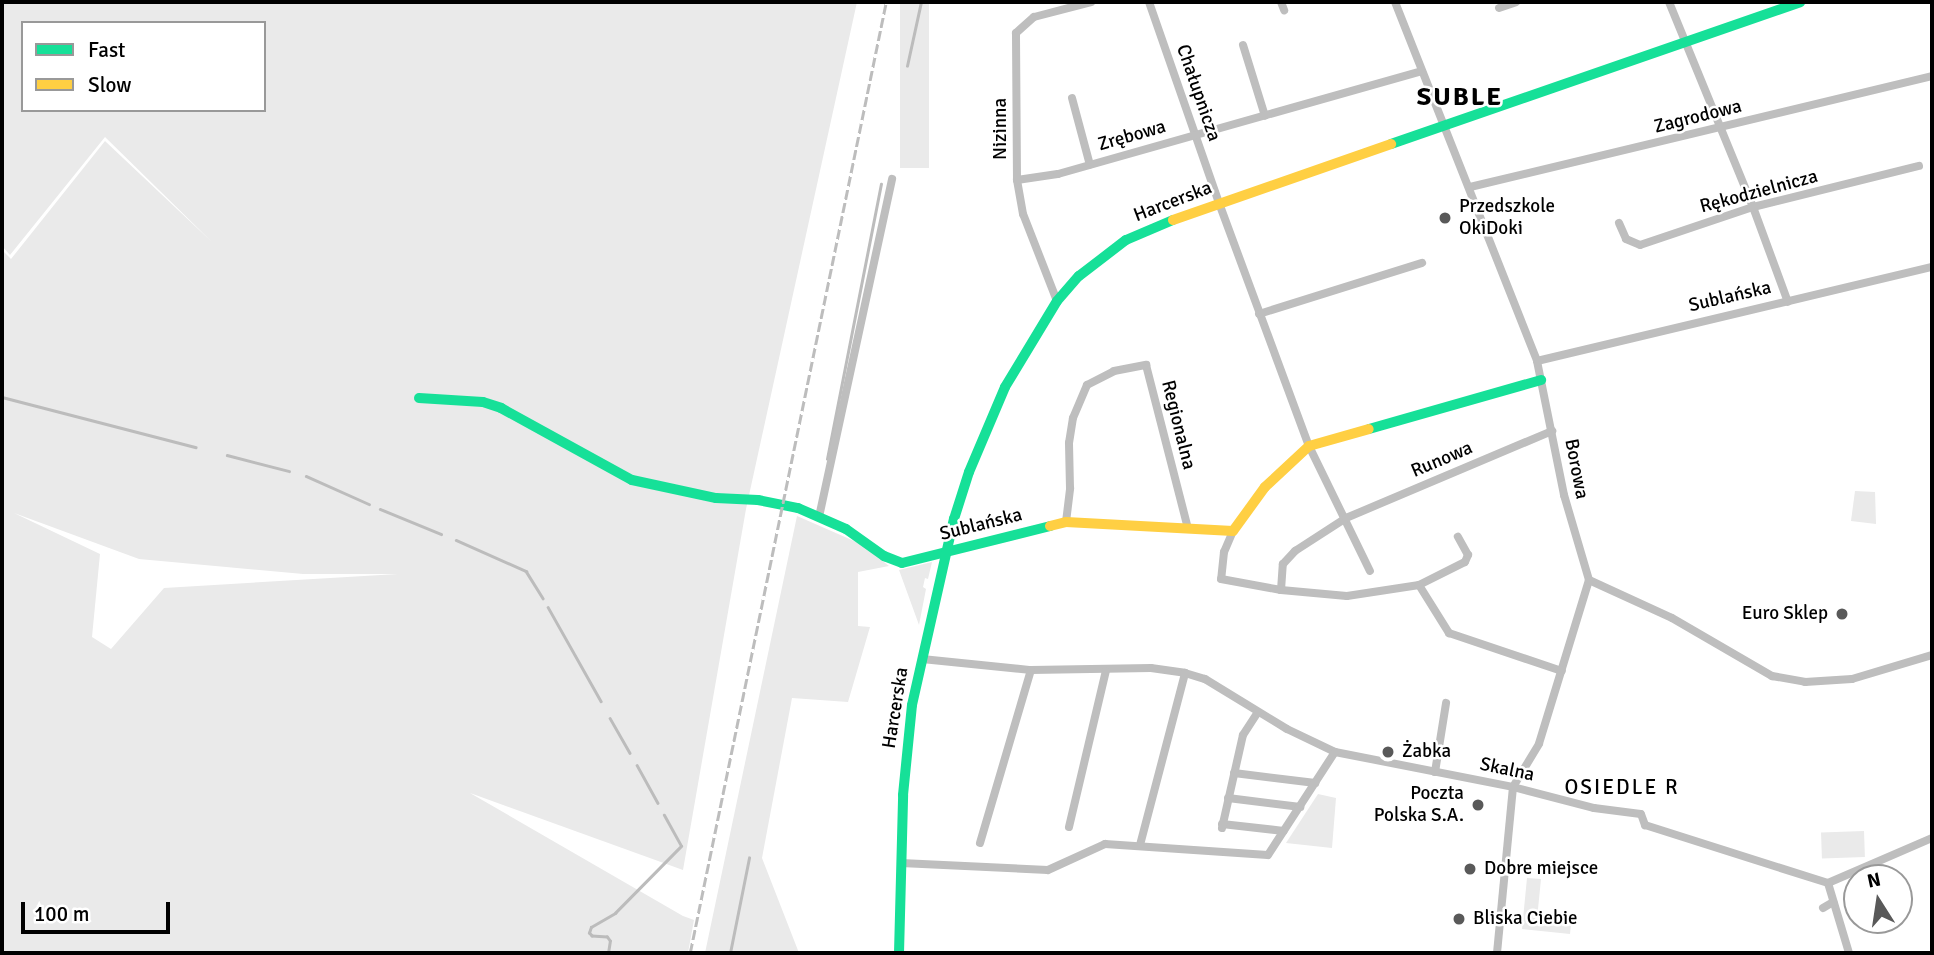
<!DOCTYPE html>
<meta charset="utf-8">
<style>
body{margin:0}
#map{position:relative;width:1934px;height:955px;overflow:hidden;background:#fff;font-family:Signika,sans-serif}
div>[style]{position:absolute}
[style*='--x']{left:calc(var(--x)*1px);top:calc(var(--y)*1px);width:calc(var(--w)*1px);rotate:calc(var(--a)*1deg)}
.green>*{inset:0;background:#eaeaea;transform-origin:0 0}
.stream>*{height:2.5px;margin:-1.25px;padding:0 1.25px;transform-origin:1.25px;border-radius:1.25px;background:#bcbcbc}
.street>*{height:8px;margin:-4px;padding:0 4px;transform-origin:4px;border-radius:4px;background:#bebebe}
.fast>*{height:10px;margin:-5px;padding:0 5px;transform-origin:5px;border-radius:5px;background:#16e098}
.slow>*{height:10px;margin:-5px;padding:0 5px;transform-origin:5px;border-radius:5px;background:#ffcf43}
.rail>*{height:2.5px;margin-top:-1.25px;transform-origin:0;background:repeating-linear-gradient(90deg,#bdbdbd 0 10px,transparent 0 13.5px)}
.dots>*{width:19px;height:19px;translate:-50% -50%;box-sizing:border-box;border:4px solid #fff;border-radius:50%}
span{translate:-50% -50%;white-space:nowrap;text-align:center;line-height:1.15;-webkit-text-stroke:5px #fff;paint-order:stroke}
.street-label{font-size:19px;color:#000}
.poi-label{font-size:19px;color:#000}
.left{translate:0 -50%;text-align:left}
.right{translate:-100% -50%;text-align:right}
.neighbourhood-label{font-size:21px;color:#000;letter-spacing:2px}
.district-label{font-size:26px;color:#000;font-weight:700;letter-spacing:2px}
.frame{position:absolute;inset:0;border:4px solid #000;pointer-events:none}
.legend{position:absolute;left:21px;top:21px;width:245px;height:91px;box-sizing:border-box;background:#fff;border:2px solid #999;margin:0;padding:9px 12px;list-style:none;font-size:21px;color:#000}
.legend li{display:flex;align-items:center;gap:14px;height:35px}
.legend b{width:35px;border:2px solid #999}
.north{position:absolute;left:1843px;top:864px;width:70px;height:70px;box-sizing:border-box;background:#fff;border:2px solid #999;border-radius:50%;rotate:348deg;font-size:19px;font-weight:700;line-height:28px;text-align:center;color:#000}
.north::after{content:'';display:block;margin:auto;width:24px;height:32px;background:#595959;clip-path:polygon(50% 0,100% 100%,50% 72%,0 100%)}
.scale{position:absolute;left:21px;top:902px;width:149px;height:32px;box-sizing:border-box;border:4px solid #000;border-top:0;padding-left:9px;font-size:21px;line-height:24px;white-space:nowrap;color:#000;-webkit-text-stroke:5px #fff;paint-order:stroke}
</style>
<div id="map">
<div class="green">
<i style="clip-path:polygon(evenodd,2px 2px,857px 2px,746px 509px,683px 870px,470px 793px,683px 916px,694px 920px,688px 953px,2px 953px,2px 250px,11px 259px,105px 141px,213px 243px,105px 137px,10px 255px,2px 246px,2px 2px,23px 23px,264px 23px,264px 110px,23px 110px,23px 23px,2px 2px,14px 513px,139px 559px,303px 574px,398px 574px,164px 588px,111px 649px,92px 637px,100px 554px,14px 513px)"></i>
<i style="left:900px;top:2px;width:29px;height:166px"></i>
<i style="clip-path:polygon(1855px 491px,1875px 492px,1876px 524px,1851px 521px)"></i>
<i style="clip-path:polygon(797px 516px,861px 544px,889px 566px,858px 572px,858px 626px,870px 627px,848px 702px,792px 698px,762px 858px,799px 953px,705px 953px)"></i>
<i style="clip-path:polygon(932px 562px,928px 579px,925px 578px,923px 587px,926px 589px,919px 625px,899px 570px)"></i>
<i style="clip-path:polygon(1318px 794px,1336px 798px,1332px 848px,1286px 843px)"></i>
<i style="left:1864px;top:831px;width:26px;height:43px;rotate:88deg"></i>
<i style="clip-path:polygon(1527px 878px,1541px 879px,1537px 919px,1571px 924px,1570px 934px,1522px 929px)"></i>
</div>
<div class="stream">
<i style="--x:907;--y:66;--w:66;--a:-77.7"></i>
<i style="--x:2;--y:397;--w:200;--a:14.5"></i>
<i style="--x:227;--y:455;--w:64;--a:14.5"></i>
<i style="--x:827;--y:459;--w:280;--a:-78.9"></i>
<i style="--x:306;--y:476;--w:69;--a:24"></i>
<i style="--x:380;--y:509;--w:66;--a:22.3"></i>
<i style="--x:456;--y:540;--w:77;--a:23.9"></i>
<i style="--x:526;--y:571;--w:32;--a:58"></i>
<i style="--x:548;--y:607;--w:108;--a:60.6"></i>
<i style="--x:610;--y:718;--w:40;--a:60.3"></i>
<i style="--x:637;--y:765;--w:43;--a:61.1"></i>
<i style="--x:608;--y:953;--w:12;--a:-81"></i>
<i style="--x:610;--y:941;--w:5;--a:-127"></i>
<i style="--x:607;--y:937;--w:15;--a:-176"></i>
<i style="--x:592;--y:936;--w:4;--a:-135"></i>
<i style="--x:589;--y:933;--w:6;--a:-72"></i>
<i style="--x:591;--y:927;--w:28;--a:-30"></i>
<i style="--x:615;--y:913;--w:94;--a:-45.4"></i>
<i style="--x:681;--y:846;--w:35;--a:-119"></i>
<i style="--x:730;--y:953;--w:97;--a:-78.7"></i>
</div>
<div class="street">
<i style="--x:1149;--y:2;--w:213;--a:70.8"></i>
<i style="--x:1219;--y:203;--w:259;--a:69.7"></i>
<i style="--x:1309;--y:446;--w:139;--a:64"></i>
<i style="--x:1281;--y:2;--w:9;--a:69"></i>
<i style="--x:1395;--y:2;--w:386;--a:68.4"></i>
<i style="--x:1537;--y:361;--w:137;--a:78.6"></i>
<i style="--x:1564;--y:495;--w:89;--a:73.6"></i>
<i style="--x:1589;--y:580;--w:171;--a:107"></i>
<i style="--x:1539;--y:744;--w:50;--a:121.2"></i>
<i style="--x:1513;--y:787;--w:167;--a:95.5"></i>
<i style="--x:1669;--y:2;--w:222;--a:67.7"></i>
<i style="--x:1753;--y:207;--w:101;--a:69.8"></i>
<i style="--x:1499;--y:8;--w:18;--a:-19"></i>
<i style="--x:1243;--y:45;--w:74;--a:72.8"></i>
<i style="--x:1072;--y:98;--w:69;--a:75"></i>
<i style="--x:1017;--y:180;--w:41;--a:-8.3"></i>
<i style="--x:1058;--y:174;--w:378;--a:-15.8"></i>
<i style="--x:1470;--y:187;--w:475;--a:-13.5"></i>
<i style="--x:1619;--y:223;--w:17;--a:66"></i>
<i style="--x:1626;--y:239;--w:15;--a:23"></i>
<i style="--x:1640;--y:245;--w:119;--a:-18.6"></i>
<i style="--x:1753;--y:207;--w:171;--a:-13.9"></i>
<i style="--x:1057;--y:301;--w:93;--a:-111.3"></i>
<i style="--x:1023;--y:214;--w:35;--a:-100"></i>
<i style="--x:1017;--y:180;--w:147;--a:-90.4"></i>
<i style="--x:1016;--y:33;--w:24;--a:-42"></i>
<i style="--x:1034;--y:17;--w:59;--a:-14.7"></i>
<i style="--x:1259;--y:314;--w:171;--a:-17.4"></i>
<i style="--x:1537;--y:361;--w:406;--a:-13.4"></i>
<i style="--x:819;--y:517;--w:346;--a:-77.8"></i>
<i style="--x:1066;--y:522;--w:34;--a:-83"></i>
<i style="--x:1070;--y:488;--w:45;--a:-91.3"></i>
<i style="--x:1069;--y:443;--w:25;--a:-81"></i>
<i style="--x:1073;--y:418;--w:36;--a:-67"></i>
<i style="--x:1087;--y:385;--w:30;--a:-27"></i>
<i style="--x:1114;--y:371;--w:33;--a:-11"></i>
<i style="--x:1146;--y:365;--w:169;--a:75.6"></i>
<i style="--x:1233;--y:531;--w:23;--a:113"></i>
<i style="--x:1224;--y:552;--w:27;--a:96"></i>
<i style="--x:1221;--y:579;--w:61;--a:10.4"></i>
<i style="--x:1281;--y:590;--w:66;--a:5.2"></i>
<i style="--x:1347;--y:596;--w:73;--a:-8.7"></i>
<i style="--x:1419;--y:585;--w:57;--a:58"></i>
<i style="--x:1449;--y:633;--w:119;--a:18.6"></i>
<i style="--x:1589;--y:580;--w:91;--a:24.6"></i>
<i style="--x:1672;--y:618;--w:116;--a:30.1"></i>
<i style="--x:1772;--y:676;--w:34;--a:10"></i>
<i style="--x:1805;--y:682;--w:47;--a:-3.7"></i>
<i style="--x:1852;--y:679;--w:84;--a:-16.7"></i>
<i style="--x:1419;--y:585;--w:51;--a:-26.6"></i>
<i style="--x:1465;--y:562;--w:8;--a:-67"></i>
<i style="--x:1468;--y:555;--w:21;--a:-119"></i>
<i style="--x:1281;--y:590;--w:26;--a:-86"></i>
<i style="--x:1283;--y:564;--w:18;--a:-47"></i>
<i style="--x:1295;--y:551;--w:61;--a:-32.9"></i>
<i style="--x:1346;--y:518;--w:224;--a:-22.9"></i>
<i style="--x:922;--y:659;--w:110;--a:5.8"></i>
<i style="--x:1031;--y:670;--w:120;--a:-1"></i>
<i style="--x:1151;--y:668;--w:34;--a:8"></i>
<i style="--x:1185;--y:673;--w:21;--a:17"></i>
<i style="--x:1205;--y:679;--w:96;--a:31.4"></i>
<i style="--x:1287;--y:729;--w:53;--a:25.6"></i>
<i style="--x:1335;--y:752;--w:181;--a:11.1"></i>
<i style="--x:1513;--y:787;--w:84;--a:14.5"></i>
<i style="--x:1594;--y:808;--w:47;--a:7.3"></i>
<i style="--x:1641;--y:814;--w:12;--a:70"></i>
<i style="--x:1645;--y:825;--w:192;--a:17.6"></i>
<i style="--x:1828;--y:883;--w:113;--a:-23.4"></i>
<i style="--x:1435;--y:772;--w:70;--a:-80.9"></i>
<i style="--x:1234;--y:773;--w:82;--a:7"></i>
<i style="--x:1228;--y:798;--w:73;--a:7.1"></i>
<i style="--x:1222;--y:824;--w:62;--a:6.4"></i>
<i style="--x:1069;--y:827;--w:160;--a:-76.7"></i>
<i style="--x:1222;--y:828;--w:95;--a:-77.3"></i>
<i style="--x:1243;--y:735;--w:27;--a:-57"></i>
<i style="--x:980;--y:843;--w:180;--a:-73.6"></i>
<i style="--x:1140;--y:845;--w:178;--a:-75.3"></i>
<i style="--x:901;--y:863;--w:147;--a:2.7"></i>
<i style="--x:1048;--y:870;--w:63;--a:-24.5"></i>
<i style="--x:1105;--y:844;--w:163;--a:3.9"></i>
<i style="--x:1268;--y:855;--w:123;--a:-57"></i>
<i style="--x:1828;--y:883;--w:73;--a:73.3"></i>
<i style="--x:1823;--y:908;--w:12;--a:-31"></i>
</div>
<div class="fast">
<i style="--x:1391;--y:144;--w:433;--a:-19.1"></i>
<i style="--x:419;--y:398;--w:64;--a:3.6"></i>
<i style="--x:483;--y:402;--w:19;--a:18"></i>
<i style="--x:501;--y:408;--w:149;--a:28.8"></i>
<i style="--x:632;--y:480;--w:86;--a:12.1"></i>
<i style="--x:716;--y:498;--w:42;--a:2.7"></i>
<i style="--x:758;--y:500;--w:41;--a:11.3"></i>
<i style="--x:798;--y:508;--w:52;--a:23.6"></i>
<i style="--x:846;--y:529;--w:47;--a:35.4"></i>
<i style="--x:884;--y:556;--w:19;--a:21"></i>
<i style="--x:902;--y:563;--w:153;--a:-14"></i>
<i style="--x:1369;--y:429;--w:179;--a:-15.9"></i>
<i style="--x:899;--y:953;--w:158;--a:-88.5"></i>
<i style="--x:903;--y:795;--w:90;--a:-84.3"></i>
<i style="--x:912;--y:705;--w:191;--a:-77.3"></i>
<i style="--x:954;--y:519;--w:49;--a:-72.3"></i>
<i style="--x:969;--y:472;--w:92;--a:-67"></i>
<i style="--x:1005;--y:387;--w:100;--a:-58.8"></i>
<i style="--x:1057;--y:301;--w:33;--a:-49"></i>
<i style="--x:1079;--y:276;--w:59;--a:-37.5"></i>
<i style="--x:1126;--y:240;--w:51;--a:-23.1"></i>
</div>
<div class="slow">
<i style="--x:1173;--y:220;--w:231;--a:-19.2"></i>
<i style="--x:1050;--y:526;--w:16;--a:-14"></i>
<i style="--x:1066;--y:522;--w:167;--a:3.1"></i>
<i style="--x:1233;--y:531;--w:54;--a:-54"></i>
<i style="--x:1265;--y:487;--w:60;--a:-43"></i>
<i style="--x:1309;--y:446;--w:62;--a:-15.8"></i>
</div>
<div class="rail">
<i style="--x:690;--y:953;--w:971;--a:-78.35"></i>
</div>
<div class="dots">
<i style="left:1445px;top:218px;background:#595959"></i>
<i style="left:1842px;top:614px;background:#595959"></i>
<i style="left:1388px;top:752px;background:#595959"></i>
<i style="left:1478px;top:805px;background:#595959"></i>
<i style="left:1470px;top:869px;background:#595959"></i>
<i style="left:1459px;top:919px;background:#595959"></i>
</div>
<div class="street-label">
<span style="left:1198px;top:93px;rotate:71deg">Chałupnicza</span>
<span style="left:1698px;top:117px;rotate:-14deg">Zagrodowa</span>
<span style="left:1001px;top:129px;rotate:-90deg">Nizinna</span>
<span style="left:1132px;top:136px;rotate:-16deg">Zrębowa</span>
<span style="left:1759px;top:192px;rotate:-15deg">Rękodzielnicza</span>
<span style="left:1173px;top:202px;rotate:-21deg">Harcerska</span>
<span style="left:1730px;top:297px;rotate:-13deg">Sublańska</span>
<span style="left:1178px;top:425px;rotate:76deg">Regionalna</span>
<span style="left:1442px;top:460px;rotate:-23deg">Runowa</span>
<span style="left:1576px;top:469px;rotate:79deg">Borowa</span>
<span style="left:981px;top:525px;rotate:-14deg">Sublańska</span>
<span style="left:896px;top:708px;rotate:-81deg">Harcerska</span>
<span style="left:1507px;top:770px;rotate:12deg">Skalna</span>
</div>
<div class="poi-label">
<span class="left" style="left:1459px;top:218px">Przedszkole<br>OkiDoki</span>
<span class="right" style="left:1828px;top:614px">Euro Sklep</span>
<span class="left" style="left:1402px;top:752px">Żabka</span>
<span class="right" style="left:1464px;top:805px">Poczta<br>Polska S.A.</span>
<span class="left" style="left:1484px;top:869px">Dobre miejsce</span>
<span class="left" style="left:1473px;top:919px">Bliska Ciebie</span>
</div>
<div class="neighbourhood-label">
<span style="left:1622px;top:787px">OSIEDLE R</span>
</div>
<div class="district-label">
<span style="left:1460px;top:98px">SUBLE</span>
</div>
<div class="frame"></div>
<ul class="legend">
<li><b style="height:9px;background:#16e098"></b>Fast</li>
<li><b style="height:9px;background:#ffcf43"></b>Slow</li>
</ul>
<div class="north">N</div>
<div class="scale">100 m</div>
</div>
